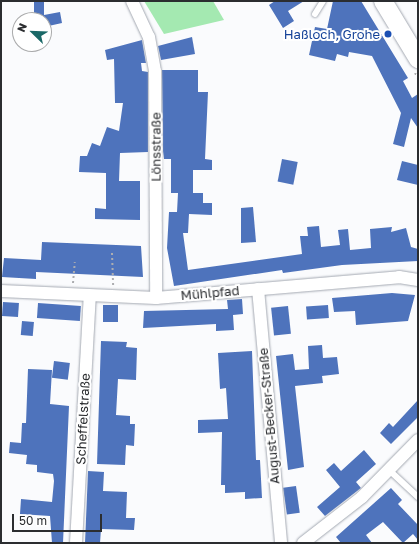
<!DOCTYPE html>
<meta charset="utf-8">
<style>
body{margin:0}
#map{position:relative;width:419px;height:544px;overflow:hidden;background:#fafbfd;font-family:"Golos Text",sans-serif}
div>[style]{position:absolute}
[style*='--x']{left:calc(var(--x)*1px);top:calc(var(--y)*1px);width:calc(var(--w)*1px);rotate:calc(var(--a)*1deg)}
.green>*{inset:0;background:#a4e9b1}
.building>*{inset:0;background:#4e73bc;transform-origin:0 0}
.path>*{height:2px;margin-top:-1px;transform-origin:0;background:repeating-linear-gradient(90deg,#acadb0 0 2px,transparent 0 5px)}
.roads{filter:drop-shadow(0 0 1px #a4a9b2) drop-shadow(0 0 1px #a4a9b2)}
.lane>*{height:6px;margin:-3px;padding:0 3px;transform-origin:3px;border-radius:3px;background:#fff}
.street>*{height:12px;margin:-6px;padding:0 6px;transform-origin:6px;border-radius:6px;background:#fff}
.secondary>*{height:18px;margin:-9px;padding:0 9px;transform-origin:9px;border-radius:9px;background:#fff}
.dots>*{width:11px;height:11px;translate:-50% -50%;box-sizing:border-box;border:2px solid #fff;border-radius:50%}
span{translate:-50% -50%;white-space:nowrap;text-align:center;line-height:1.15;-webkit-text-stroke:4px #fff;paint-order:stroke}
.transit-label{font-size:13px;color:#164399}
.right{translate:-100% -50%;text-align:right}
.street-label{font-size:13px;color:#2b2d30}
.frame{position:absolute;inset:0;border:2px solid #2b2d30;pointer-events:none}
.north{position:absolute;left:12px;top:12px;width:40px;height:40px;box-sizing:border-box;background:#fff;border:1px solid #aaabac;border-radius:50%;rotate:293deg;font-size:11px;font-weight:700;line-height:16px;text-align:center;color:#2b2d30}
.north::after{content:'';display:block;margin:auto;width:14px;height:18px;background:#1a6867;clip-path:polygon(50% 0,100% 100%,50% 72%,0 100%)}
.scale{position:absolute;left:12px;top:514px;width:90px;height:18px;box-sizing:border-box;border:2px solid #2b2d30;border-top:0;padding-left:5px;font-size:12px;line-height:14px;white-space:nowrap;color:#2b2d30;-webkit-text-stroke:3px #fff;paint-order:stroke}
</style>
<div id="map">
<div class="green">
<i style="clip-path:polygon(144px 1px,213px 1px,224px 20px,164px 34px)"></i>
</div>
<div class="building">
<i style="clip-path:polygon(34px 1px,44px 1px,44px 15px,60px 12px,62px 23px,44px 27px,44px 20px,34px 20px)"></i>
<i style="clip-path:polygon(275px 1px,304px 1px,288px 11px,294px 21px,283px 28px,269px 5px)"></i>
<i style="clip-path:polygon(333px 1px,361px 1px,408px 78px,403px 81px,412px 98px,418px 94px,418px 128px,411px 118px,404px 147px,393px 144px,401px 113px,372px 56px,349px 52px,348px 57px,337px 54px,335px 61px,309px 55px,315px 27px,327px 29px)"></i>
<i style="clip-path:polygon(192px 37px,195px 54px,161px 60px,158px 46px)"></i>
<i style="clip-path:polygon(142px 40px,146px 63px,141px 63px,142px 71px,148px 72px,148px 152px,120px 153px,119px 181px,140px 181px,140px 220px,95px 219px,95px 208px,106px 209px,106px 173px,79px 172px,80px 156px,87px 156px,92px 143px,100px 146px,107px 127px,119px 131px,123px 103px,115px 103px,114px 59px,107px 60px,105px 50px)"></i>
<i style="clip-path:polygon(162px 70px,198px 70px,198px 92px,208px 92px,205px 159px,212px 160px,212px 170px,193px 170px,193px 193px,203px 193px,203px 203px,212px 203px,212px 215px,189px 214px,188px 233px,183px 233px,188px 270px,302px 254px,300px 236px,308px 236px,307px 227px,319px 226px,321px 247px,340px 245px,338px 230px,348px 229px,350px 250px,371px 248px,370px 229px,392px 227px,391px 232px,406px 228px,411px 247px,418px 249px,418px 261px,342px 265px,283px 273px,282px 270px,174px 286px,167px 248px,169px 212px,177px 212px,178px 193px,171px 193px,171px 159px,164px 159px,163px 151px)"></i>
<i style="left:282px;top:159px;width:16px;height:23px;rotate:11deg"></i>
<i style="clip-path:polygon(402px 161px,418px 165px,418px 185px,397px 180px)"></i>
<i style="clip-path:polygon(253px 207px,256px 242px,241px 243px,241px 208px)"></i>
<i style="clip-path:polygon(42px 242px,141px 246px,143px 277px,36px 272px,36px 279px,2px 277px,4px 258px,41px 260px)"></i>
<i style="clip-path:polygon(392px 293px,415px 295px,408px 321px,356px 325px,355px 311px,334px 312px,332px 298px)"></i>
<i style="clip-path:polygon(242px 299px,243px 314px,233px 315px,234px 330px,216px 331px,216px 324px,143px 328px,144px 311px,228px 309px,227px 300px)"></i>
<i style="left:3px;top:302px;width:16px;height:14px;rotate:4deg"></i>
<i style="left:38px;top:303px;width:43px;height:15px;rotate:4deg"></i>
<i style="left:103px;top:305px;width:15px;height:17px"></i>
<i style="left:328px;top:305px;width:13px;height:22px;rotate:86deg"></i>
<i style="left:288px;top:306px;width:28px;height:17px;rotate:84deg"></i>
<i style="left:22px;top:321px;width:12px;height:14px;rotate:5deg"></i>
<i style="clip-path:polygon(101px 341px,127px 342px,126px 347px,137px 348px,136px 380px,118px 379px,116px 415px,130px 416px,130px 424px,135px 424px,134px 446px,126px 445px,125px 465px,97px 464px)"></i>
<i style="clip-path:polygon(322px 345px,323px 358px,337px 357px,339px 374px,322px 376px,323px 383px,295px 386px,304px 467px,288px 470px,276px 356px,293px 354px,295px 370px,309px 369px,308px 346px)"></i>
<i style="clip-path:polygon(252px 351px,256px 460px,260px 460px,262px 498px,245px 499px,245px 492px,225px 493px,225px 485px,221px 485px,222px 432px,198px 433px,198px 420px,228px 419px,226px 388px,220px 389px,218px 353px)"></i>
<i style="left:54px;top:361px;width:16px;height:17px;rotate:7deg"></i>
<i style="clip-path:polygon(28px 369px,52px 370px,50px 404px,69px 406px,63px 543px,52px 543px,50px 516px,20px 514px,21px 499px,52px 502px,54px 481px,53px 474px,37px 472px,37px 465px,26px 464px,27px 455px,9px 453px,10px 442px,21px 443px,22px 423px,26px 423px)"></i>
<i style="clip-path:polygon(418px 400px,418px 417px,391px 444px,380px 433px,389px 423px,393px 427px)"></i>
<i style="clip-path:polygon(364px 450px,376px 464px,356px 482px,361px 488px,325px 516px,317px 507px,340px 487px,326px 470px,334px 463px,341px 471px)"></i>
<i style="clip-path:polygon(88px 471px,104px 472px,103px 491px,127px 492px,126px 518px,135px 518px,134px 530px,101px 529px,100px 543px,85px 543px)"></i>
<i style="left:296px;top:486px;width:27px;height:13px;rotate:82deg"></i>
<i style="clip-path:polygon(391px 488px,402px 500px,398px 504px,418px 525px,418px 540px,413px 534px,403px 543px,383px 522px,366px 535px,372px 543px,341px 543px,336px 537px)"></i>
</div>
<div class="path">
<i style="--x:415;--y:73;--w:6;--a:59"></i>
<i style="--x:112;--y:253;--w:33;--a:88"></i>
<i style="--x:73;--y:283;--w:21;--a:-85"></i>
</div>
<div class="roads">
<div class="lane">
<i style="--x:315;--y:14;--w:15;--a:-58"></i>
<i style="--x:389;--y:470;--w:40;--a:43"></i>
</div>
<div class="street">
<i style="--x:132;--y:1;--w:40;--a:65"></i>
<i style="--x:149;--y:37;--w:35;--a:80"></i>
<i style="--x:155;--y:71;--w:227;--a:89.7"></i>
<i style="--x:258;--y:289;--w:255;--a:84.8"></i>
<i style="--x:1;--y:291;--w:155;--a:2.6"></i>
<i style="--x:156;--y:298;--w:244;--a:-4.9"></i>
<i style="--x:399;--y:277;--w:19;--a:9"></i>
<i style="--x:76;--y:543;--w:247;--a:-86.8"></i>
<i style="--x:303;--y:543;--w:75;--a:-37.9"></i>
<i style="--x:362;--y:497;--w:80;--a:-45.5"></i>
</div>
<div class="secondary">
<i style="--x:383;--y:1;--w:68;--a:58.9"></i>
</div>
</div>
<div class="dots">
<i style="left:388px;top:34px;background:#1a4fb4"></i>
</div>
<div class="transit-label">
<span class="right" style="left:380px;top:34px">Haßloch, Grohe</span>
</div>
<div class="street-label">
<span style="left:156px;top:147px;rotate:-90deg">Lönsstraße</span>
<span style="left:210px;top:293px;rotate:-5deg">Mühlpfad</span>
<span style="left:269px;top:416px;rotate:-95deg">August-Becker-Straße</span>
<span style="left:83px;top:419px;rotate:-87deg">Scheffelstraße</span>
</div>
<div class="frame"></div>
<div class="north">N</div>
<div class="scale">50 m</div>
</div>
